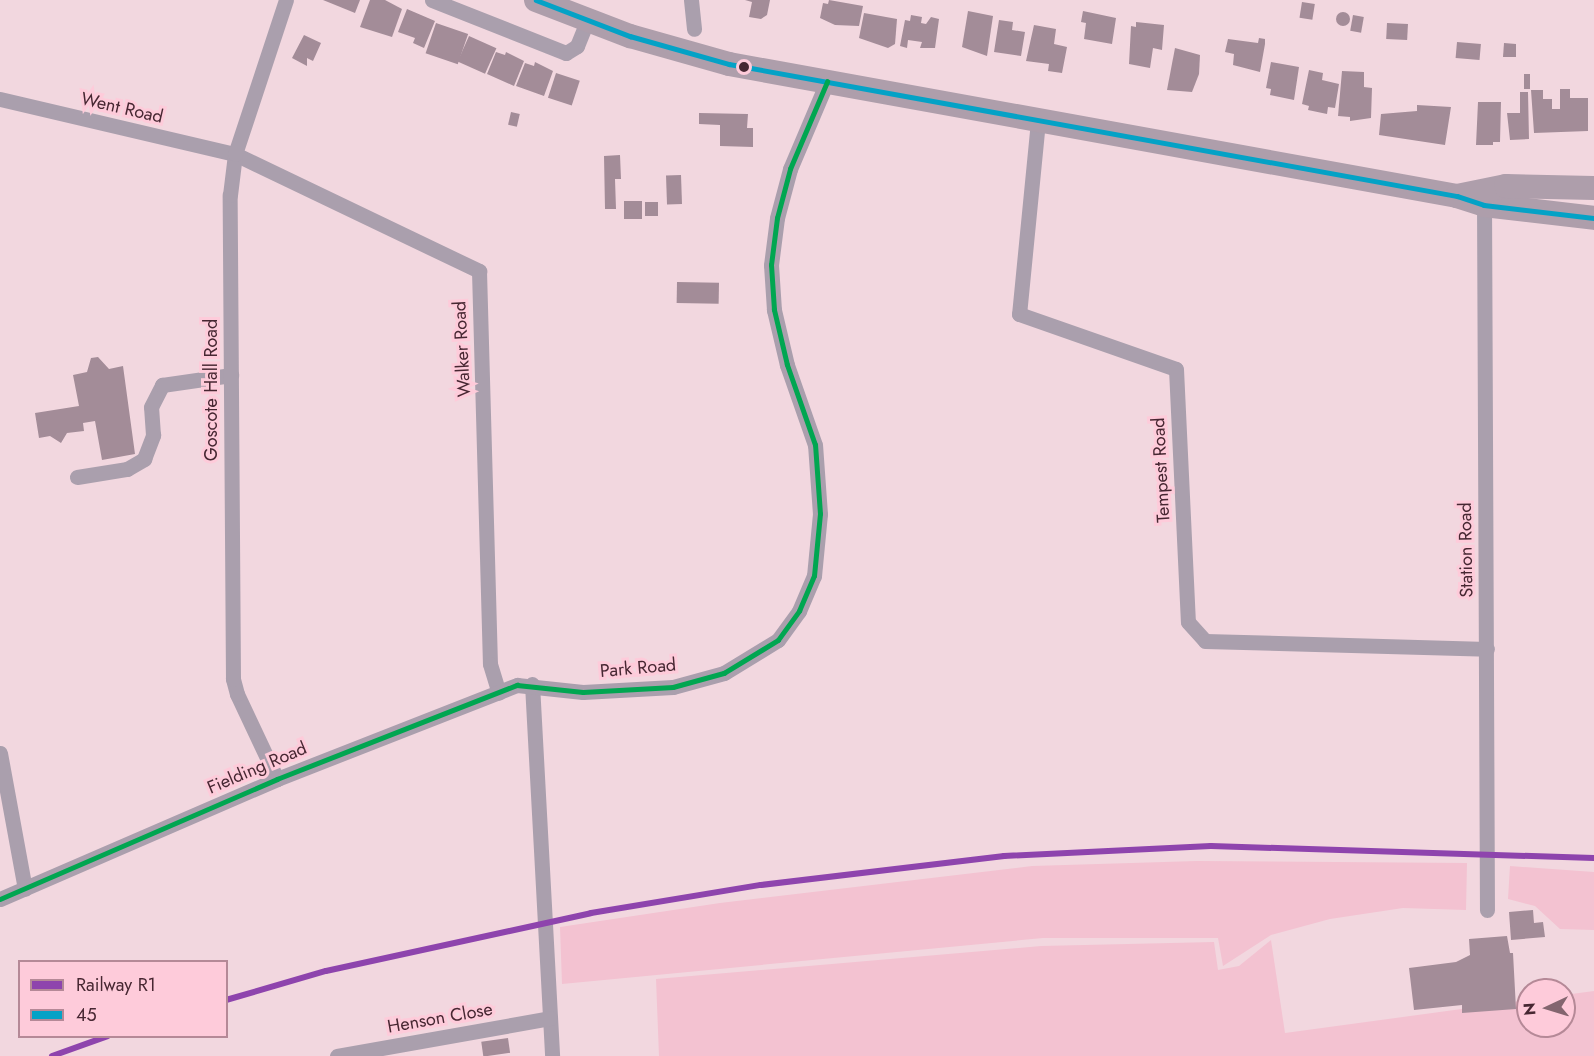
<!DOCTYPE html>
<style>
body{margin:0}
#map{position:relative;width:1594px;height:1056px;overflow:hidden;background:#f2d7df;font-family:Jost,sans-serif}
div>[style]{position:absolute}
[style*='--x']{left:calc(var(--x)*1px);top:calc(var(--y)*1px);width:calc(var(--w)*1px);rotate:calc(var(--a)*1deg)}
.green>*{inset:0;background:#f3c2d1}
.building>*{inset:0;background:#a38c98;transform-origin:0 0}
.round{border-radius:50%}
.minor>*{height:15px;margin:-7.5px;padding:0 7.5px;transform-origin:7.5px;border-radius:7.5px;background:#aa9fad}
.trunk>*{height:24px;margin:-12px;padding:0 12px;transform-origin:12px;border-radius:12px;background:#ae9eab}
.bus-1>*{height:4.5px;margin:-2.25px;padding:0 2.25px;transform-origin:2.25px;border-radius:2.25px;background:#04a2c6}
.bus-2>*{height:4.5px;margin:-2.25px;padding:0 2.25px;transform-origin:2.25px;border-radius:2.25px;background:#00a651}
.rail-1>*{height:6px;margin:-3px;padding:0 3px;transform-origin:3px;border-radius:3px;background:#8e44ad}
.dots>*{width:16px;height:16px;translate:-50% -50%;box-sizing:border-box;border:3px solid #fecbda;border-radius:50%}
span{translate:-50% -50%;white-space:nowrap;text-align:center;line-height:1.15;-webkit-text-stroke:6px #fecbda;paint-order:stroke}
.street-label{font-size:18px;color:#472732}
.legend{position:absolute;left:18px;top:960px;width:210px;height:78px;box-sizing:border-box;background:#fecbda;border:2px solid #b58997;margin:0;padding:8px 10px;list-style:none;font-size:18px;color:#472732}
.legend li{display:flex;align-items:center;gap:12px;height:30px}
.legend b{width:30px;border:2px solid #b58997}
.north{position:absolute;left:1516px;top:978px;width:60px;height:60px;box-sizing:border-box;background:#fecbda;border:2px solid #b58997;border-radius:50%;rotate:266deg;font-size:16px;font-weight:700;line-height:24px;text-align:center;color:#472732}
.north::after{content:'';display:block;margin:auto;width:21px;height:27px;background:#83656f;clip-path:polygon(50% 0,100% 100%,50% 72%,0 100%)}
</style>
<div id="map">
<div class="green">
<i style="clip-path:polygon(1197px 861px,1467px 863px,1466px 910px,1403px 908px,1330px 919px,1271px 935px,1223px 966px,1218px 938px,1043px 938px,562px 984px,560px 927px,720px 903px,1032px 866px)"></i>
<i style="clip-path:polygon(1510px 866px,1594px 872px,1594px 930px,1560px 929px,1535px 906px,1508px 899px)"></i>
<i style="clip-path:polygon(1271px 940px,1285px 1033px,1528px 1000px,1528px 1026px,1564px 1026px,1564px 995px,1594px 991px,1594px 1056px,659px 1056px,656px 979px,1041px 946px,1214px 942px,1218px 970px,1239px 966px)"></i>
</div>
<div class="building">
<i style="clip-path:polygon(323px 0,360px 0,355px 13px)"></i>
<i style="clip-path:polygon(370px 0,385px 0,402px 9px,392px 37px,360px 27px)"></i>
<i style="clip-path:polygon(745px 0,770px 0,767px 15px,761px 19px,749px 17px,752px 2px)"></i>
<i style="clip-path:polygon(829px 0,863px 6px,859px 26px,835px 25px,820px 18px,823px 3px,828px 4px)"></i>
<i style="left:1302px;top:2px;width:13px;height:16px;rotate:9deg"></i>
<i style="clip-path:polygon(407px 9px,435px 21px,424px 48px,413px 43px,415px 38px,398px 32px)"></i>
<i style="clip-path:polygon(968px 11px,993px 16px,987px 56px,962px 47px)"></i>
<i style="clip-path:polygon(1083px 11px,1116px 18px,1112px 44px,1084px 39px,1086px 23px,1081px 22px)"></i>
<i class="round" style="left:1336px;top:12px;width:14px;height:14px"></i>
<i style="clip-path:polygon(864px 13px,897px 19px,895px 44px,888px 48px,859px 38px)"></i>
<i style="clip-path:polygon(911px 15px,922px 17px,921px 23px,926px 24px,931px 17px,939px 19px,935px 48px,920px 48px,922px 42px,908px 40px,907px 48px,900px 46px,905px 20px,910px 21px)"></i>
<i style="left:1353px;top:15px;width:11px;height:16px;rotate:10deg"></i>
<i style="clip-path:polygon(999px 20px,1013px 22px,1012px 30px,1025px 32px,1021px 56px,994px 52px)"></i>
<i style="clip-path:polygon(1136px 22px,1164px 25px,1162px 50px,1153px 48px,1150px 68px,1129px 64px,1131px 26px,1136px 27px)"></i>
<i style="left:436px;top:23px;width:34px;height:32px;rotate:19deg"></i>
<i style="left:1387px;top:23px;width:21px;height:16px;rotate:3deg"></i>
<i style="clip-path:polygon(1034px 25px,1056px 29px,1054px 44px,1067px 47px,1062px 73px,1048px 71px,1049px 64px,1026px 61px)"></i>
<i style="clip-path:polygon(304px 35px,321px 43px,313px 61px,307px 58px,307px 66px,292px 58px)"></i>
<i style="left:469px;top:36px;width:30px;height:28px;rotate:24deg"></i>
<i style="clip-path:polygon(1259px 38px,1265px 39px,1265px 44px,1260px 72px,1233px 65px,1234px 54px,1225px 52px,1228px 39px,1258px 43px)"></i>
<i style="left:1457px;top:42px;width:24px;height:16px;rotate:5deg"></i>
<i style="clip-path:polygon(1504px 43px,1516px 44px,1516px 57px,1503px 57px)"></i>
<i style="clip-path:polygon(1175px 48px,1200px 55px,1199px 74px,1192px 92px,1167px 90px)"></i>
<i style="clip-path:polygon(496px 52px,505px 55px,506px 52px,524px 61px,514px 86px,487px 74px)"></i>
<i style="clip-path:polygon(535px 62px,553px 71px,544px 96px,516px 86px,525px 63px,534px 66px)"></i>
<i style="clip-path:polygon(1271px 62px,1299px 67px,1294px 100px,1270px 95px,1271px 89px,1266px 88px)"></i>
<i style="clip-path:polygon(1309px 70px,1323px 73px,1322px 80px,1339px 84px,1335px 108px,1328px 107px,1327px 114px,1308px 110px,1309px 106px,1302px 104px)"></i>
<i style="clip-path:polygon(1342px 71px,1364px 72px,1364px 87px,1372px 88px,1371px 118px,1350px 121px,1350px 117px,1338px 116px)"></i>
<i style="left:556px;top:73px;width:25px;height:26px;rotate:18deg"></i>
<i style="left:1524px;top:74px;width:6px;height:15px"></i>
<i style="clip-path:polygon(1560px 89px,1570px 89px,1570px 98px,1588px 98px,1588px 131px,1534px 133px,1531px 90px,1543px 90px,1543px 99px,1552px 99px,1552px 109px,1560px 109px)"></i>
<i style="clip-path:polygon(1520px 92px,1528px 92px,1529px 139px,1510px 140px,1507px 113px,1520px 113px)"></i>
<i style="clip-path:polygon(1478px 102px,1501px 102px,1500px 142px,1493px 142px,1493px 145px,1476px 145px)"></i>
<i style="clip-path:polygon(1417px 105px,1451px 107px,1445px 145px,1379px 135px,1381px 114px,1417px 111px)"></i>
<i style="left:511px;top:112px;width:9px;height:13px;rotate:13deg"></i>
<i style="clip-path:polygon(699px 113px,748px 114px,747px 128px,753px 128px,753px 147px,720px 146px,720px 125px,699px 124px)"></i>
<i style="clip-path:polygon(620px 155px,621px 179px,615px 179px,616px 209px,605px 209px,604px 156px)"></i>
<i style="left:681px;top:175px;width:29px;height:15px;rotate:88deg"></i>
<i style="left:642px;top:201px;width:18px;height:18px;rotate:90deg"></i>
<i style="left:645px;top:202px;width:13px;height:14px"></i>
<i style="left:677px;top:282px;width:42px;height:21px;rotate:1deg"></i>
<i style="clip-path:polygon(98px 357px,109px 369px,123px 366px,135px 454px,102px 460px,95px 421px,83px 423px,84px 431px,67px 433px,61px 443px,50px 436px,39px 438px,35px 413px,79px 406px,73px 375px,87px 372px,91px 358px)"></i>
<i style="clip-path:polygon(1533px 910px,1534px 923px,1543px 922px,1545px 937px,1511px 940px,1509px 912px)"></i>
<i style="clip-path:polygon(1507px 936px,1510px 953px,1513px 953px,1516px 1009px,1462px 1013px,1462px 1005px,1414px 1010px,1409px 968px,1456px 962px,1470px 955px,1469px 939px)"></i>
<i style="left:508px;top:1038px;width:15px;height:27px;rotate:82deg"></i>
</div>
<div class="minor">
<i style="--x:432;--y:0;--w:144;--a:21.6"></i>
<i style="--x:566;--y:53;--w:13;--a:-32"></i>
<i style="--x:577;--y:46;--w:27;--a:-68"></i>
<i style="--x:691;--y:0;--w:29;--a:84"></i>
<i style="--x:0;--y:99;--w:241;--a:13.2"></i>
<i style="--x:235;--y:154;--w:271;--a:25.6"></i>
<i style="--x:479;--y:271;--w:393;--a:88.4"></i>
<i style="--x:490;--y:664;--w:30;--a:73"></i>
<i style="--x:1038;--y:121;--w:194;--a:95.6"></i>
<i style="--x:1019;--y:314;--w:166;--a:19.3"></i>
<i style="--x:1176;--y:369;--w:253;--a:87.3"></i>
<i style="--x:1188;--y:622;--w:25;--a:48"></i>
<i style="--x:1205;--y:641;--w:282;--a:1.6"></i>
<i style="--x:1484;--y:198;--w:712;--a:89.76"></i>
<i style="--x:77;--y:477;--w:51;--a:-9.1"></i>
<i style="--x:127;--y:469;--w:20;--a:-30"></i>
<i style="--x:144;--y:459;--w:26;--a:-69"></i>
<i style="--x:153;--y:435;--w:28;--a:-94"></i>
<i style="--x:151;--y:407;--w:25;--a:-63"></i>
<i style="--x:162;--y:385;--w:70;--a:-8.2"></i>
<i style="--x:532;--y:684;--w:373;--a:86.9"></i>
<i style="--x:0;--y:753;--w:138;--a:79.6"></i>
<i style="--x:277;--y:779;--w:94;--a:-115.2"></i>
<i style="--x:237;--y:694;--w:16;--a:-105"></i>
<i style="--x:233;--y:679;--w:484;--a:-90.4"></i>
<i style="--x:230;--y:195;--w:41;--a:-83"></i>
<i style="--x:235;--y:154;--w:162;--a:-71.7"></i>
<i style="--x:0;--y:899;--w:302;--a:-23.4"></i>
<i style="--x:277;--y:779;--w:258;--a:-21.4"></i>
<i style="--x:517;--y:685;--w:66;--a:6.1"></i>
<i style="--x:583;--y:692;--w:90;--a:-3.2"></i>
<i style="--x:673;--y:687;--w:53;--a:-15.4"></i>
<i style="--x:724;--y:673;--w:63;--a:-31.4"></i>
<i style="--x:778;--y:640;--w:36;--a:-54"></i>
<i style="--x:799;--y:611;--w:38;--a:-67"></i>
<i style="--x:814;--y:576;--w:62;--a:-84.5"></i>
<i style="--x:820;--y:514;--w:69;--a:-94.1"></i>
<i style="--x:815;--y:445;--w:85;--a:-109.3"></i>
<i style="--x:787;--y:365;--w:57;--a:-103.3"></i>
<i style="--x:774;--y:310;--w:45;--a:-93.8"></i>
<i style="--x:771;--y:265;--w:47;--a:-82.7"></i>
<i style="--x:777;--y:218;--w:51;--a:-75.1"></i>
<i style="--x:790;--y:169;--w:95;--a:-67"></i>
<i style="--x:337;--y:1056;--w:216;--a:-10.1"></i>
</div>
<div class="trunk">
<i style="--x:536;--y:0;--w:101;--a:21"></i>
<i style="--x:630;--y:36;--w:103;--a:15.8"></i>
<i style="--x:729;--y:64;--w:740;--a:10.28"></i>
<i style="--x:1457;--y:196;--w:28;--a:18"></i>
<i style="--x:1484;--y:205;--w:111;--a:6.7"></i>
<i style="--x:1457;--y:196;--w:50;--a:-11.5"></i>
<i style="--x:1506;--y:186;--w:88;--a:1.3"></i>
</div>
<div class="bus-1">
<i style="--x:536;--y:0;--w:101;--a:21"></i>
<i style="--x:630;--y:36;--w:103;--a:15.8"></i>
<i style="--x:729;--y:64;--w:740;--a:10.28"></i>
<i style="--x:1457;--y:196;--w:28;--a:18"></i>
<i style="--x:1484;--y:205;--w:111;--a:6.7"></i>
</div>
<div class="bus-2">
<i style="--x:0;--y:899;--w:302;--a:-23.4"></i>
<i style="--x:277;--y:779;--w:258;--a:-21.4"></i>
<i style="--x:517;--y:685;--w:66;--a:6.1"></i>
<i style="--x:583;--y:692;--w:90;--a:-3.2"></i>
<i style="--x:673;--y:687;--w:53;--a:-15.4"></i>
<i style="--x:724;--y:673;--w:63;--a:-31.4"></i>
<i style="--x:778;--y:640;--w:36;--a:-54"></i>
<i style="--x:799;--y:611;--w:38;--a:-67"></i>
<i style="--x:814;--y:576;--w:62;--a:-84.5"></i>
<i style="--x:820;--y:514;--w:69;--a:-94.1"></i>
<i style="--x:815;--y:445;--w:85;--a:-109.3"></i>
<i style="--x:787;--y:365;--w:57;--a:-103.3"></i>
<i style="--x:774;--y:310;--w:45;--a:-93.8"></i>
<i style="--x:771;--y:265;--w:47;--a:-82.7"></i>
<i style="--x:777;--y:218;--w:51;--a:-75.1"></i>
<i style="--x:790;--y:169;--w:95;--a:-67"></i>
</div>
<div class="rail-1">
<i style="--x:226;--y:1000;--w:104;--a:-16.2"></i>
<i style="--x:326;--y:971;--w:271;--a:-12.3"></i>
<i style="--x:591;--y:913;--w:172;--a:-9.4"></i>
<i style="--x:761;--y:885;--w:245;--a:-6.8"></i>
<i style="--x:1004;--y:856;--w:207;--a:-2.8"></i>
<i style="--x:1211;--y:846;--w:383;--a:1.8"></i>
<i style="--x:52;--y:1056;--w:59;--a:-19.7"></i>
</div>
<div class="dots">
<i style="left:744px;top:67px;background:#472732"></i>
</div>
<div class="street-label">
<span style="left:122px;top:108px;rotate:13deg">Went Road</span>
<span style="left:462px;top:349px;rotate:-93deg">Walker Road</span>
<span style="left:211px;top:390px;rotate:-90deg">Goscote Hall Road</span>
<span style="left:1161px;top:470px;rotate:-93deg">Tempest Road</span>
<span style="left:1466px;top:550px;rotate:-91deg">Station Road</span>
<span style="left:638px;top:668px;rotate:-5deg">Park Road</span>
<span style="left:257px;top:768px;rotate:-23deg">Fielding Road</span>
<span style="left:440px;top:1018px;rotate:-10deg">Henson Close</span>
</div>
<ul class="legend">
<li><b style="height:8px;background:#8e44ad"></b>Railway R1</li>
<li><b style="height:8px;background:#04a2c6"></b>45</li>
</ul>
<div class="north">N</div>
</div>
